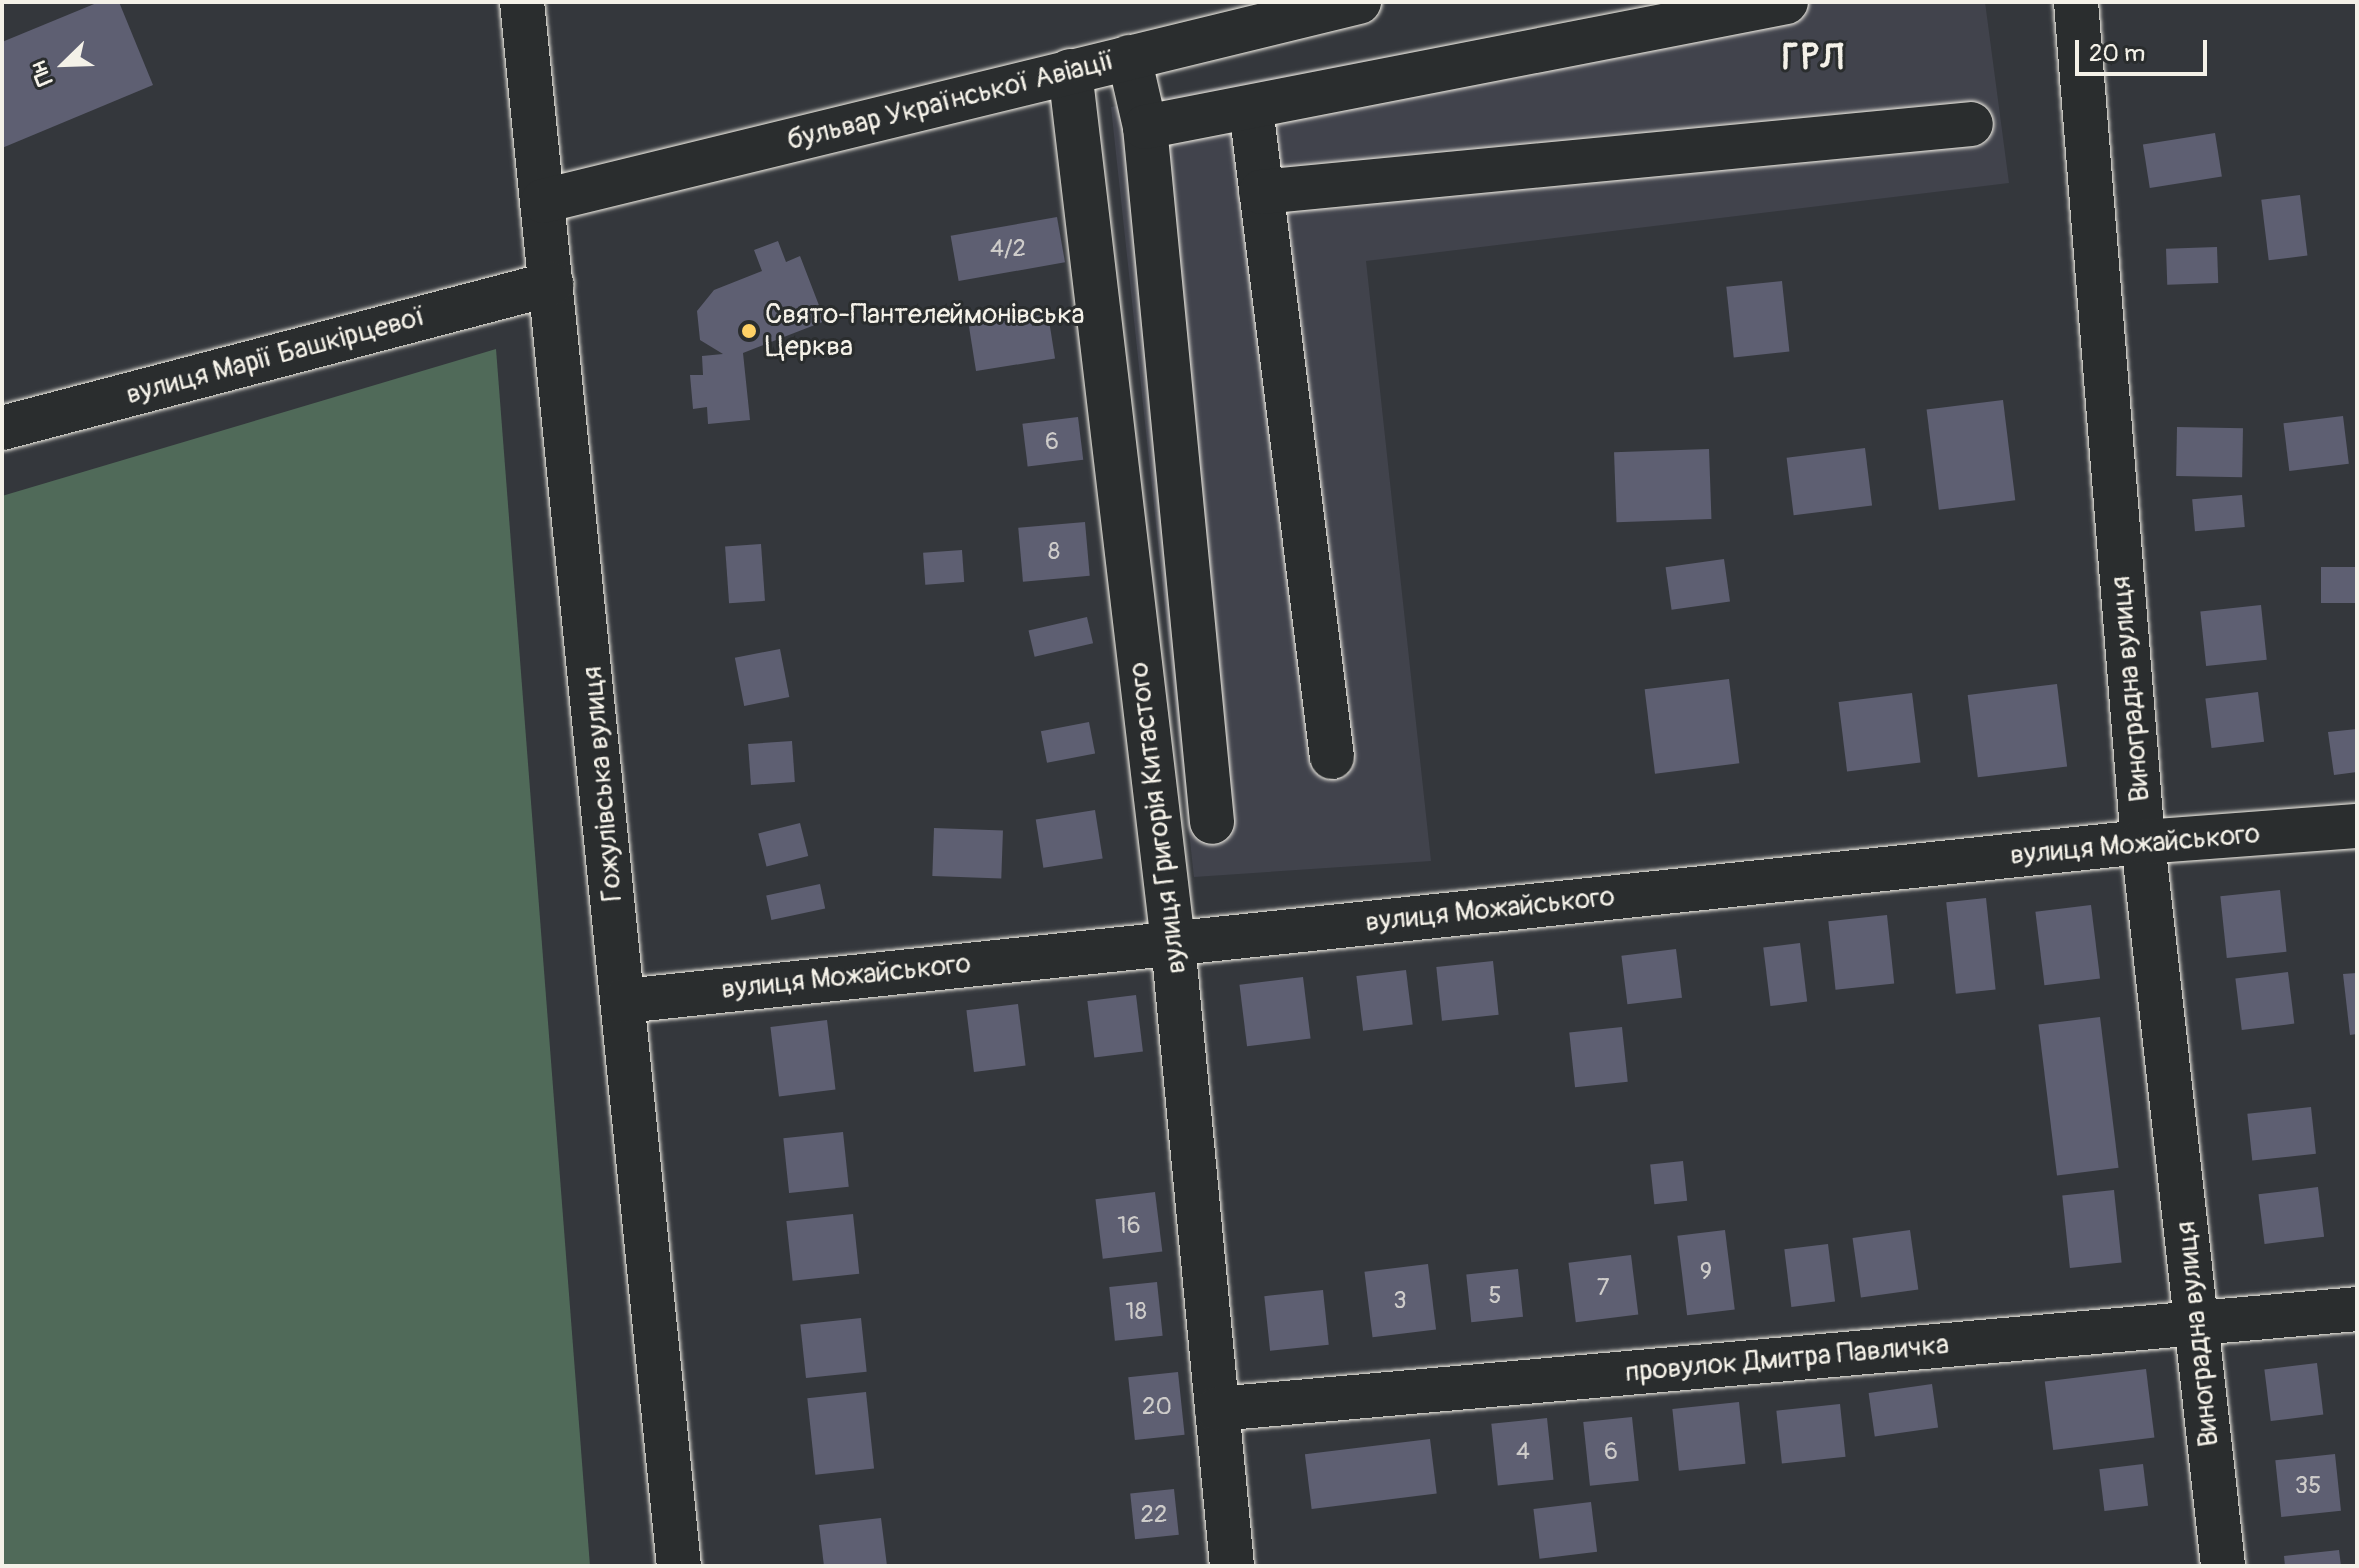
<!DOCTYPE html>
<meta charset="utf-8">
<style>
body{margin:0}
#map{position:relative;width:2359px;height:1568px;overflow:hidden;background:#34373c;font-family:Pangolin,sans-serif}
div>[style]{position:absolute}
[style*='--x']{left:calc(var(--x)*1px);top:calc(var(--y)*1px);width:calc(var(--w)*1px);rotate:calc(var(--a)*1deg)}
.built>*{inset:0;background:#41434c}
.green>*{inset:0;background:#506a59}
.building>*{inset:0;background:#5e5f72;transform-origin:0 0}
.roads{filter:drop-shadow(0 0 2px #f4f1e8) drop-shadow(0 0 2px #f4f1e8)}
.minor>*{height:44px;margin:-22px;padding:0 22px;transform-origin:22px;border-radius:22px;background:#2a2d2e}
.dots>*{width:22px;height:22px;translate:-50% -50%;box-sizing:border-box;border:4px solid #2a2d2e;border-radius:50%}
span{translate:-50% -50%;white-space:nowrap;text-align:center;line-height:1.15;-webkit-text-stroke:6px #2a2d2e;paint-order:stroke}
.number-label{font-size:24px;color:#ceccca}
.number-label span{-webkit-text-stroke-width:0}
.street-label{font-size:28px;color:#f4f1e8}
.poi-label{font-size:28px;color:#f4f1e8}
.left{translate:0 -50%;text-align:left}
.district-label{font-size:36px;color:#f4f1e8;font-weight:700;letter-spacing:2px}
.frame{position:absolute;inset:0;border:4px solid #f4f1e8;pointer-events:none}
.north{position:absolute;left:24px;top:24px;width:80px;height:80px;-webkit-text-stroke:6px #2a2d2e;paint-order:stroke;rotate:247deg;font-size:22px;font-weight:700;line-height:32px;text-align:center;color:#f4f1e8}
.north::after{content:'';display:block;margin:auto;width:28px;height:36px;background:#f4f1e8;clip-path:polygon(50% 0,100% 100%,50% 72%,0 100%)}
.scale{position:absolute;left:2075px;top:40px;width:132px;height:36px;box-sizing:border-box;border:4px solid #f4f1e8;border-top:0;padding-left:10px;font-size:24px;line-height:28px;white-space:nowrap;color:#f4f1e8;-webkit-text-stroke:6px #2a2d2e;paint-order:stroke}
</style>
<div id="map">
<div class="built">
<i style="clip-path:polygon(1676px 2px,1985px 2px,2009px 183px,1366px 261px,1431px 861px,1194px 877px,1111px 107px)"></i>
</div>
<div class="green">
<i style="clip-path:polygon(496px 349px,590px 1566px,4px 1566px,2px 496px)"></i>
</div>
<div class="building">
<i style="clip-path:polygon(99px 2px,119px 2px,153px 85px,2px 148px,2px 42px)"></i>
<i style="left:2215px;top:133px;width:44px;height:73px;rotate:81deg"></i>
<i style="left:2300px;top:195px;width:61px;height:39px;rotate:83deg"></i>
<i style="left:1057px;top:217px;width:46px;height:108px;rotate:80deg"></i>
<i style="clip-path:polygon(778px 241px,786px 262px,800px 256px,825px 321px,743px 353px,750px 420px,708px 424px,707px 407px,693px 409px,690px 375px,703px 375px,702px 356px,723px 354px,700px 340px,697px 311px,714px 290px,762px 271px,754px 250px)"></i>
<i style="left:2217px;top:247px;width:36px;height:51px;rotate:88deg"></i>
<i style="left:1782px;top:281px;width:71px;height:56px;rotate:84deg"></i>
<i style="left:1048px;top:314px;width:45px;height:80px;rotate:81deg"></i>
<i style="left:2003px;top:400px;width:101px;height:77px;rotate:83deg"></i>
<i style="left:2343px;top:416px;width:48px;height:60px;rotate:83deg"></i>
<i style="left:1078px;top:417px;width:43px;height:56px;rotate:83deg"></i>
<i style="left:2177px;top:427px;width:66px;height:49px;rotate:1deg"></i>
<i style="left:1865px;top:448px;width:58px;height:79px;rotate:83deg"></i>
<i style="left:1709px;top:449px;width:70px;height:95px;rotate:88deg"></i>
<i style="left:2242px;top:495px;width:32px;height:50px;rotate:85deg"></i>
<i style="left:1085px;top:522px;width:54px;height:67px;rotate:85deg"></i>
<i style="left:761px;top:544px;width:57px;height:36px;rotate:86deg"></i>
<i style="left:962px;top:550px;width:32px;height:39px;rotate:86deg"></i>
<i style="left:1724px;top:559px;width:43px;height:59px;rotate:82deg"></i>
<i style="left:2357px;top:567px;width:36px;height:36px;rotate:90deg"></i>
<i style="left:2261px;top:605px;width:55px;height:61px;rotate:84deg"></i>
<i style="left:1087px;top:617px;width:27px;height:60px;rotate:77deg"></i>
<i style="left:780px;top:649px;width:49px;height:46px;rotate:79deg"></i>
<i style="left:1729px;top:679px;width:85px;height:85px;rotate:83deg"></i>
<i style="left:2057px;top:684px;width:83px;height:90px;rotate:83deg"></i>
<i style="left:2258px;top:692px;width:50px;height:53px;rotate:83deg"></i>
<i style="left:1912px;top:693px;width:70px;height:74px;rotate:83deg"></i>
<i style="left:1089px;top:722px;width:32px;height:49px;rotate:79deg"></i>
<i style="clip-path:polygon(2357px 729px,2357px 772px,2334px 775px,2328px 732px)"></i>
<i style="left:792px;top:741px;width:41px;height:44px;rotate:86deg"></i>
<i style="left:1095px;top:810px;width:49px;height:60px;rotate:81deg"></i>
<i style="left:800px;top:823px;width:34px;height:43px;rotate:76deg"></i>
<i style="left:934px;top:828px;width:69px;height:48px;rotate:2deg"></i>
<i style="left:820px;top:884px;width:25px;height:55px;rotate:78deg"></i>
<i style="left:2280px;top:890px;width:62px;height:60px;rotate:84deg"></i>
<i style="left:1986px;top:898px;width:92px;height:40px;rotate:84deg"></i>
<i style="left:2091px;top:905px;width:74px;height:56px;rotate:83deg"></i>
<i style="left:1887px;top:915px;width:69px;height:59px;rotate:84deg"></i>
<i style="left:1800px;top:943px;width:59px;height:37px;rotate:83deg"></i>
<i style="left:1676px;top:949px;width:49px;height:55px;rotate:83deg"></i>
<i style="left:1493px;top:961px;width:54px;height:57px;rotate:84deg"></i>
<i style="left:1406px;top:970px;width:55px;height:50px;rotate:83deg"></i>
<i style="left:2288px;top:972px;width:52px;height:53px;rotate:83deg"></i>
<i style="clip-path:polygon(2357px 973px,2357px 1034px,2350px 1035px,2343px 974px)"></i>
<i style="left:1303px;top:977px;width:62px;height:64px;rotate:83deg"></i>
<i style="left:1136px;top:995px;width:57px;height:49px;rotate:83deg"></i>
<i style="left:1018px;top:1004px;width:62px;height:52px;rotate:83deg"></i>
<i style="left:2100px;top:1017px;width:152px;height:62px;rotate:83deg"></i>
<i style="left:827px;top:1020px;width:70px;height:57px;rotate:83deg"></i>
<i style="left:1622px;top:1027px;width:55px;height:53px;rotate:84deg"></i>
<i style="left:2311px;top:1107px;width:47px;height:64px;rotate:84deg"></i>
<i style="left:843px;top:1132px;width:55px;height:60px;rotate:84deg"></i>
<i style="left:1683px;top:1161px;width:40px;height:33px;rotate:84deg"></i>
<i style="left:2318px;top:1187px;width:50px;height:60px;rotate:83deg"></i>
<i style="left:2114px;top:1190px;width:73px;height:52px;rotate:84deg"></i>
<i style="left:1155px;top:1192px;width:60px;height:60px;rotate:83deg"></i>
<i style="left:853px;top:1214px;width:60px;height:67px;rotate:84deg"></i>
<i style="left:1725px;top:1230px;width:80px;height:48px;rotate:83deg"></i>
<i style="left:1910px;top:1230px;width:60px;height:58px;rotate:82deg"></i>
<i style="left:1828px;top:1244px;width:58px;height:44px;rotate:83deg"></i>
<i style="left:1631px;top:1255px;width:60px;height:63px;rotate:83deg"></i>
<i style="left:1428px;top:1264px;width:66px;height:64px;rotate:83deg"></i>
<i style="left:1518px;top:1269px;width:48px;height:52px;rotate:84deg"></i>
<i style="left:1157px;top:1282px;width:54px;height:48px;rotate:84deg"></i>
<i style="left:1323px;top:1290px;width:55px;height:59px;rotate:84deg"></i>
<i style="left:861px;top:1318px;width:54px;height:61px;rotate:84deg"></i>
<i style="left:2317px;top:1363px;width:52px;height:53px;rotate:83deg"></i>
<i style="left:2146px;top:1369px;width:69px;height:102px;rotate:83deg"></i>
<i style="left:1178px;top:1372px;width:63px;height:50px;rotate:84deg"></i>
<i style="left:1932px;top:1384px;width:44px;height:64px;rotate:82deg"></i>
<i style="left:866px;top:1392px;width:77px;height:59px;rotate:84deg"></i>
<i style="left:1739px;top:1402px;width:62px;height:67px;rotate:84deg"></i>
<i style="left:1840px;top:1404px;width:53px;height:64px;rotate:84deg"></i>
<i style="left:1632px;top:1417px;width:64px;height:49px;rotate:84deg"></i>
<i style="left:1547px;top:1418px;width:62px;height:56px;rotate:84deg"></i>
<i style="left:1430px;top:1439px;width:55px;height:126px;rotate:83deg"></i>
<i style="left:2335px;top:1454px;width:57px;height:60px;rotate:84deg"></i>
<i style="left:2143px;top:1464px;width:42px;height:44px;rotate:83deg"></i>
<i style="left:1174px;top:1489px;width:46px;height:44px;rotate:84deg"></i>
<i style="left:1591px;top:1502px;width:50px;height:58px;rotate:83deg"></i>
<i style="clip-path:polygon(881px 1518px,887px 1566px,824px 1566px,819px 1525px)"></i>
<i style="clip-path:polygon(2339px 1550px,2341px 1566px,2285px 1566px,2284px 1556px)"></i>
</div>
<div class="roads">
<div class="minor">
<i style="--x:522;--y:2;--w:1572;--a:84.27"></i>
<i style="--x:2076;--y:2;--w:843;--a:85.44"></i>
<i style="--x:2143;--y:842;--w:728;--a:83.69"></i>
<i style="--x:1129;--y:57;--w:72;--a:77.1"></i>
<i style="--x:1145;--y:127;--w:698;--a:84.49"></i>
<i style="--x:1070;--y:71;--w:878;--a:83.26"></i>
<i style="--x:1173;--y:943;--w:626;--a:84.59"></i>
<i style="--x:1251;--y:108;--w:654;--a:82.89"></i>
<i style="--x:1145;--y:127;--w:653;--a:-11.03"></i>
<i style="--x:1261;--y:192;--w:713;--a:-5.47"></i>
<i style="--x:543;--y:201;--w:840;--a:-13.71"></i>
<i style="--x:2;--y:428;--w:568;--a:-14.7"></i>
<i style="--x:624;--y:1001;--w:1527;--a:-5.98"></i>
<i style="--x:2143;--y:842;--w:215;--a:-4.3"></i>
<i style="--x:1217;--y:1409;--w:1144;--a:-5.01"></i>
</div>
</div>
<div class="dots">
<i style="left:749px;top:331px;background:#ffd166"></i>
</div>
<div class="number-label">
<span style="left:1008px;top:249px">4/2</span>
<span style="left:1052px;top:442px">6</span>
<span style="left:1054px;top:552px">8</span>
<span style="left:1129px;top:1226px">16</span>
<span style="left:1706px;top:1272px">9</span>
<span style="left:1603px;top:1288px">7</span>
<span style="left:1495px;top:1296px">5</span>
<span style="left:1400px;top:1301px">3</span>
<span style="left:1136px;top:1312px">18</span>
<span style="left:1157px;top:1407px">20</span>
<span style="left:1523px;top:1452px">4</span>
<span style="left:1611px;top:1452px">6</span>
<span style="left:2308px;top:1486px">35</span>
<span style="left:1154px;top:1515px">22</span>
</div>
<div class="street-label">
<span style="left:951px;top:101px;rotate:-14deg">бульвар Української Авіації</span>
<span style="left:276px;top:356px;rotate:-15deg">вулиця Марії Башкірцевої</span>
<span style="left:2131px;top:689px;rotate:-95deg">Виноградна вулиця</span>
<span style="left:603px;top:784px;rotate:-95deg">Гожулівська вулиця</span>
<span style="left:1158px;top:818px;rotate:-97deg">вулиця Григорія Китастого</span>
<span style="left:2135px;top:845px;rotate:-5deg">вулиця Можайського</span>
<span style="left:1490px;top:910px;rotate:-6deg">вулиця Можайського</span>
<span style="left:846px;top:977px;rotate:-6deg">вулиця Можайського</span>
<span style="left:2198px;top:1334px;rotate:-96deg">Виноградна вулиця</span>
<span style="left:1787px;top:1359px;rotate:-5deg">провулок Дмитра Павличка</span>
</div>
<div class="poi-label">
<span class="left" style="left:765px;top:331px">Свято-Пантелеймонівська<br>Церква</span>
</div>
<div class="district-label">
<span style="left:1813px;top:58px">ГРЛ</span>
</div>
<div class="frame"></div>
<div class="north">Пн</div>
<div class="scale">20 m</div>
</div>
